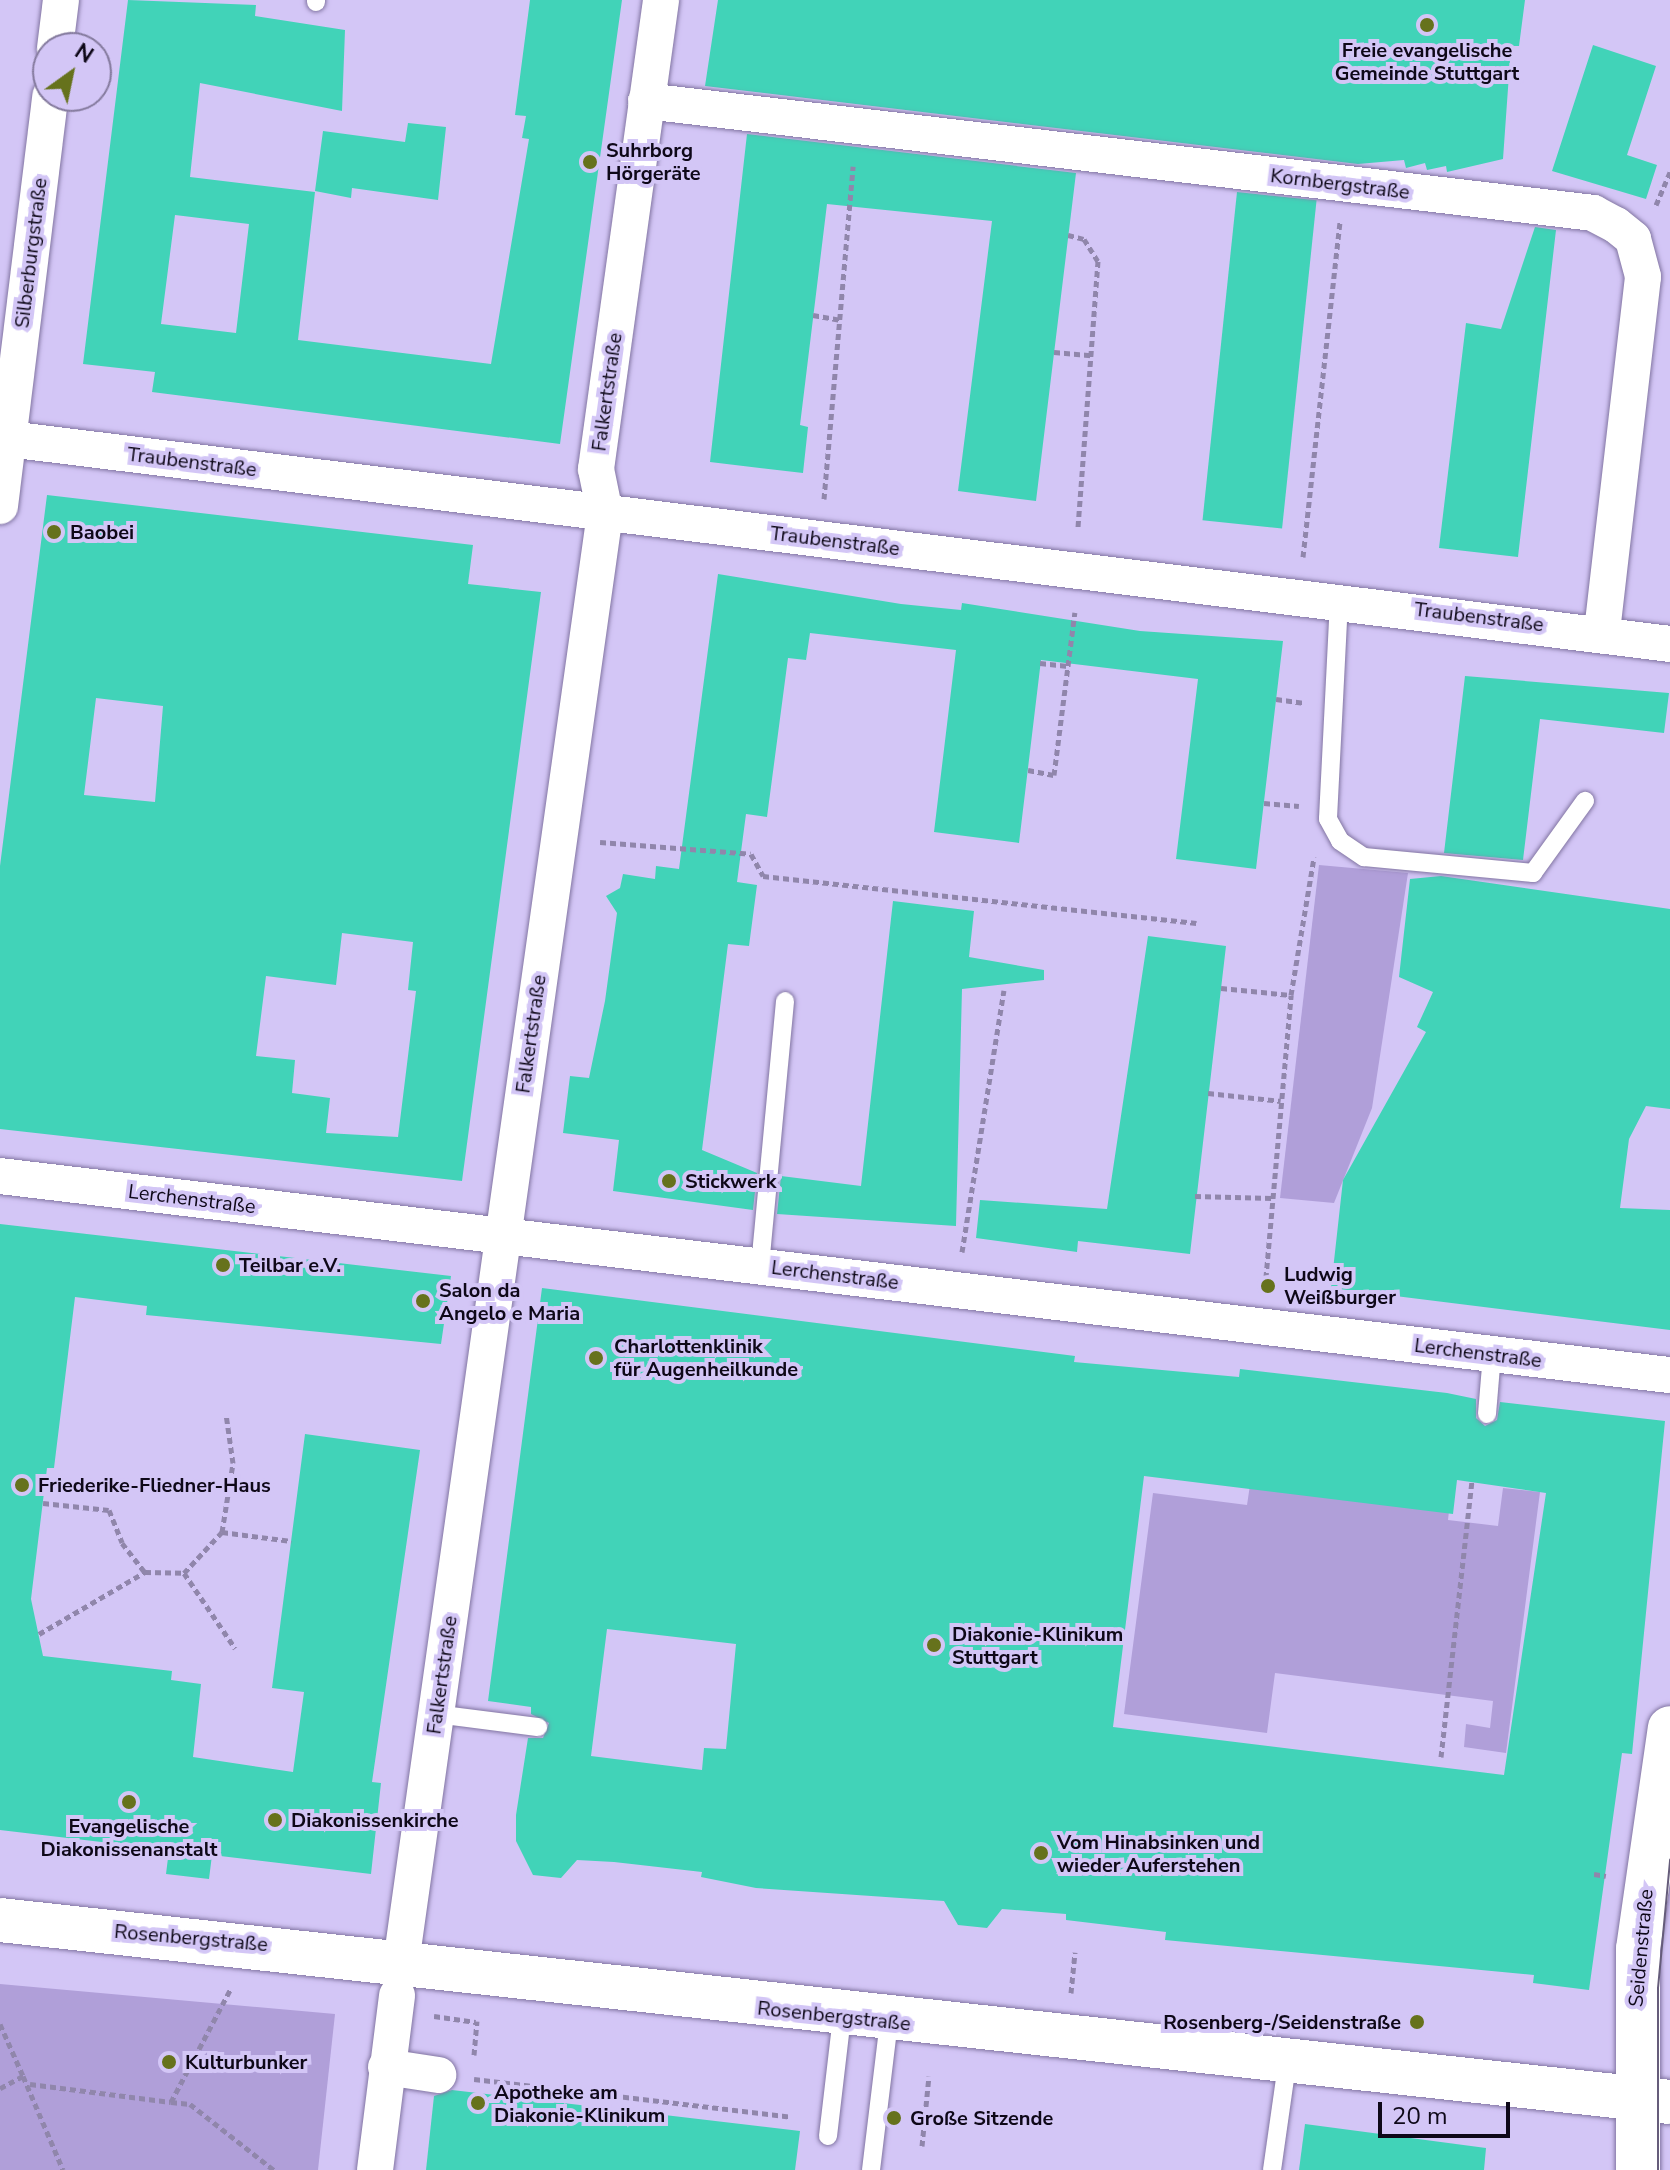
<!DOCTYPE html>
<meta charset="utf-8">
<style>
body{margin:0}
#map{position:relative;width:1670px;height:2170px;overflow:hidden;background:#d3c6f6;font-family:"Nunito Sans",sans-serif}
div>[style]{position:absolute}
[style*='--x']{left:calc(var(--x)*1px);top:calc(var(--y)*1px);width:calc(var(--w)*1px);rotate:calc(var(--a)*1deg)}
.green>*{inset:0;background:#b09fd9}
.building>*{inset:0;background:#41d3b8;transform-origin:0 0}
.path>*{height:5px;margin-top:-2.5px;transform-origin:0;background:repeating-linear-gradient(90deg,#9086ab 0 6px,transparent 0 10px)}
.roads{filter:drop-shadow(0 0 2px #8275a2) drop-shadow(0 0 2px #8275a2)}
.lane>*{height:18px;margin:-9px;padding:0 9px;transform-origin:9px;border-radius:9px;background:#fff}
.street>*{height:36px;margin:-18px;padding:0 18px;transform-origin:18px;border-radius:18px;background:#fff}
.secondary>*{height:44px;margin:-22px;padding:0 22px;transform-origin:22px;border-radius:22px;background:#fff}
.tram>*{height:2px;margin:-1px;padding:0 1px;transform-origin:1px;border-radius:1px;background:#655c7a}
.dots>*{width:22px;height:22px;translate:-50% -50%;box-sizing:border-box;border:4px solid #d3c6f6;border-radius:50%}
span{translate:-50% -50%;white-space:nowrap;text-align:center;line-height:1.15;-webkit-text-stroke:8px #d3c6f6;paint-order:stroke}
.poi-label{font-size:20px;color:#0e0818;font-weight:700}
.left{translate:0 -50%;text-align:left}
.right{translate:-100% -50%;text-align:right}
.street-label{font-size:20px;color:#0e0818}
.north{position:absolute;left:32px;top:32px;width:80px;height:80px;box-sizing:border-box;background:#d3c6f6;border:2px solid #847a9d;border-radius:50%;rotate:33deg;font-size:22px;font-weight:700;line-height:32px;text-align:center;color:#0e0818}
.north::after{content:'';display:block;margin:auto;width:28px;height:36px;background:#66721c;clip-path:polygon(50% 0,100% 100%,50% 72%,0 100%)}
.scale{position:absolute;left:1378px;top:2102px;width:132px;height:36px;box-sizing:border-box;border:4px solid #0e0818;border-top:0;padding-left:10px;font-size:24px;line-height:28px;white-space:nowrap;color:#0e0818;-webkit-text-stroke:6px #d3c6f6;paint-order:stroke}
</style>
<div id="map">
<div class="green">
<i style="clip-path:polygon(1319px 865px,1408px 873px,1372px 1108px,1334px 1203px,1280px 1198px)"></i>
<i style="clip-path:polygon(1250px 1485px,1449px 1511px,1448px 1520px,1498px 1526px,1503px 1488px,1540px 1492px,1506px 1753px,1464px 1747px,1466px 1724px,1490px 1728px,1493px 1701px,1275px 1673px,1267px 1733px,1124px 1714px,1153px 1493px,1247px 1505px)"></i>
<i style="clip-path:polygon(0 1984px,335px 2014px,318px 2170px,0 2170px)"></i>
</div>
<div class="building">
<i style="clip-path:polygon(evenodd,128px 0,256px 5px,255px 16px,345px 30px,342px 111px,200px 83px,190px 177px,315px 192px,298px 340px,491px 364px,529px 139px,522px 138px,526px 116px,515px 115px,530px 0,622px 0,560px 444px,152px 392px,155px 372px,83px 364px,128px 0,175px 215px,249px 224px,236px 333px,161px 324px,175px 215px)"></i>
<i style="clip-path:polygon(718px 0,1525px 0,1519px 46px,1511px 46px,1503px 159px,1447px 172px,1446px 166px,1427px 170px,1425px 163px,1406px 168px,1404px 160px,1358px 164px,705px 86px)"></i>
<i style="clip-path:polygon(1593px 45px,1656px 66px,1627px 155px,1657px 165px,1646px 199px,1552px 171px)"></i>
<i style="clip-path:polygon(408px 123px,446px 127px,438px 200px,352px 188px,351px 198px,315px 191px,323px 131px,405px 142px)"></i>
<i style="clip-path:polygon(747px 134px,1076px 173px,1036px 501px,958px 491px,992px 221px,827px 204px,800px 425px,808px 427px,803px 473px,710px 462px)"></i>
<i style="left:1237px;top:192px;width:80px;height:330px;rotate:6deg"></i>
<i style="clip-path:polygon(1535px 227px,1556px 230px,1518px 557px,1439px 548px,1466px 323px,1501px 329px)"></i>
<i style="clip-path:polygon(evenodd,47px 495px,473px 545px,468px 584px,541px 592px,462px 1181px,0 1129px,0 866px,47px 495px,96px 698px,163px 706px,155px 802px,84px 795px,96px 698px,47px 495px,342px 933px,413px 942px,408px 990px,416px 991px,398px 1137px,326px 1133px,330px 1098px,292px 1093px,295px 1060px,256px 1056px,266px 976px,336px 985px,342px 933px)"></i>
<i style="clip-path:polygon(718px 574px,901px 604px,961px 610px,962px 603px,1140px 631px,1283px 641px,1256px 869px,1176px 859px,1198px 679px,1041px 660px,1019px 843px,934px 832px,956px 650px,810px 633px,806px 660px,788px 658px,767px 817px,746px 814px,737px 882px,757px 885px,749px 946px,728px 944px,702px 1150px,757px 1173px,753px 1210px,613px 1191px,619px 1140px,563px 1133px,570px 1076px,589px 1078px,605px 1001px,617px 913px,606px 896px,620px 888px,623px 874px,655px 879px,656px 866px,679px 869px)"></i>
<i style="clip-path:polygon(1465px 676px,1669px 693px,1664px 733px,1540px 719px,1523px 860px,1444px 853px)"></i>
<i style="clip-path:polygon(1441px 876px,1670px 909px,1670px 1109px,1646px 1106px,1629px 1139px,1620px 1208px,1670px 1210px,1670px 1330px,1331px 1288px,1343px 1180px,1426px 1032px,1417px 1027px,1433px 992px,1399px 977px,1410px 879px)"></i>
<i style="clip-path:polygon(893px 901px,974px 911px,969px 957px,1044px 970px,1044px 980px,962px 989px,956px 1226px,777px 1214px,781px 1176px,861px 1186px)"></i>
<i style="clip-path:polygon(1148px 936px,1226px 946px,1190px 1254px,1078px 1241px,1077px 1252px,976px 1238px,980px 1200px,1107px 1209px)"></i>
<i style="clip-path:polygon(0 1224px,451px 1276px,441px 1344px,146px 1315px,147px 1306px,75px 1297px,54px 1468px,47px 1468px,31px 1599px,43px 1656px,172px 1671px,171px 1680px,201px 1684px,193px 1757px,293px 1772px,304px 1692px,272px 1688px,305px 1434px,420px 1450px,372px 1782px,381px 1783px,371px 1874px,212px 1855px,209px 1879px,166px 1874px,169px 1850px,0 1830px)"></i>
<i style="clip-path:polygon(evenodd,542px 1288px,1075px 1356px,1074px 1362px,1239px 1377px,1240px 1369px,1447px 1393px,1476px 1399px,1476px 1418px,1485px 1426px,1497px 1420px,1500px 1402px,1665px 1421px,1632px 1754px,1622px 1753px,1589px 1990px,1533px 1983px,1534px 1975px,1165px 1940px,1166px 1932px,1066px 1920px,1066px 1914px,1002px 1909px,987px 1928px,958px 1925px,944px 1901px,756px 1888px,701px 1877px,702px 1872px,614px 1862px,577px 1860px,561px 1878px,533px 1875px,516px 1841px,516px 1815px,528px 1738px,543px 1738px,549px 1723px,531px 1714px,531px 1707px,488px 1701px,542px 1288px,1144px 1476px,1453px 1514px,1457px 1480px,1546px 1493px,1504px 1775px,1113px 1727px,1144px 1476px,542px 1288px,607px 1629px,736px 1644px,726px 1749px,704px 1748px,702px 1770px,591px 1756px,607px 1629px)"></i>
<i style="clip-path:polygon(452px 2090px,800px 2131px,795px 2170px,426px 2170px,434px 2096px)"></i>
<i style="clip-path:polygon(1305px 2124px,1486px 2148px,1484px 2170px,1299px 2170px)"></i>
</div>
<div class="path">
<i style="--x:1656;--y:205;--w:36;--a:-67"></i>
<i style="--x:1068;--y:235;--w:16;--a:14"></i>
<i style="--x:1084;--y:239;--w:26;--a:58"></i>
<i style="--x:1098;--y:261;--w:270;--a:94.3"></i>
<i style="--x:813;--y:315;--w:27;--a:10"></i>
<i style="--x:1054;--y:352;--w:37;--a:5"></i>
<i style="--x:824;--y:499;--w:334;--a:-85"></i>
<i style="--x:1303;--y:557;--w:338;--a:-83.7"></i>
<i style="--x:1040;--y:663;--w:28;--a:6"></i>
<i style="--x:1276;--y:699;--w:27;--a:8"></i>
<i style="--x:1028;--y:770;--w:26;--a:11"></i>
<i style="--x:1054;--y:775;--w:164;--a:-82.7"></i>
<i style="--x:1264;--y:803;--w:35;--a:5"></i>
<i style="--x:600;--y:842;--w:151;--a:4.5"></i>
<i style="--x:751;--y:854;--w:25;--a:61"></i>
<i style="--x:763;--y:876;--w:436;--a:6.2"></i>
<i style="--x:1221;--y:988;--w:70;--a:5.7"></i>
<i style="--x:1208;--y:1093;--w:73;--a:6.3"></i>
<i style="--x:1195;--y:1196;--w:79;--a:1.5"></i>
<i style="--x:962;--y:1252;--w:265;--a:-80.9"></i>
<i style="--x:1265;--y:1288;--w:294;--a:-84.9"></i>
<i style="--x:1291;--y:995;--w:140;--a:-80.5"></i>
<i style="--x:43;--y:1503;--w:66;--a:6.1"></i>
<i style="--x:109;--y:1510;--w:35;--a:68"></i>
<i style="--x:122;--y:1543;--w:37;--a:52"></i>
<i style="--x:222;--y:1532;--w:70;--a:-80.9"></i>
<i style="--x:233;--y:1463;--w:49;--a:-98.1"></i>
<i style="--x:184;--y:1573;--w:91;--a:55.8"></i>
<i style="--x:39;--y:1634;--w:123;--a:-30.3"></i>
<i style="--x:145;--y:1572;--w:39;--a:1"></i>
<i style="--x:184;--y:1573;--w:56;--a:-47.2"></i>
<i style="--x:222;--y:1532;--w:70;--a:7.4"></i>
<i style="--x:1441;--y:1757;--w:279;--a:-83.6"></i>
<i style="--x:1594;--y:1874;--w:12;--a:9"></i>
<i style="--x:1071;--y:1993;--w:41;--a:-84.4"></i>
<i style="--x:434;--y:2016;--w:42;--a:8.1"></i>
<i style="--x:0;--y:2024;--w:57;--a:66.1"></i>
<i style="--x:23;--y:2076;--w:26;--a:152"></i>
<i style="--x:474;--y:2055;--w:34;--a:-85"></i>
<i style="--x:23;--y:2076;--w:102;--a:66.9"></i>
<i style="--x:474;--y:2079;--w:319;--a:6.8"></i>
<i style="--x:30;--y:2084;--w:142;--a:7.3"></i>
<i style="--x:171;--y:2102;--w:129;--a:-62.2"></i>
<i style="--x:171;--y:2102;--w:19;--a:6"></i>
<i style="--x:190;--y:2104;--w:107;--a:38.2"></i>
<i style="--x:922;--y:2146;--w:70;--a:-84.3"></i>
</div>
<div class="roads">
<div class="lane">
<i style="--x:316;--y:2;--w:2;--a:-90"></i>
<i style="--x:1339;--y:601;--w:218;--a:92.9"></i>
<i style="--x:1328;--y:819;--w:25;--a:61"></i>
<i style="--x:1340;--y:841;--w:29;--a:34"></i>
<i style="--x:1364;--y:857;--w:170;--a:5.4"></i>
<i style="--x:1533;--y:873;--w:89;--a:-54.2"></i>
<i style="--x:760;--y:1266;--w:266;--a:-84.6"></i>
<i style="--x:1487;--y:1414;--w:59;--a:-85.2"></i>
<i style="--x:436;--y:1714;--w:103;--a:7.3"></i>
<i style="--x:828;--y:2136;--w:120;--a:-83.3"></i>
<i style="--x:871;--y:2170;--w:149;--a:-83.1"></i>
<i style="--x:1272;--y:2170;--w:107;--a:-81.9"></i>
</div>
<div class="street">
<i style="--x:55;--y:48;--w:48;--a:-82.9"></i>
<i style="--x:646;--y:101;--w:954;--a:6.74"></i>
<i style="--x:1593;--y:213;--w:26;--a:28"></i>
<i style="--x:1616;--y:225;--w:22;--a:39"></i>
<i style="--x:1633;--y:239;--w:39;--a:75"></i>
<i style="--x:1643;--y:277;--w:357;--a:96.6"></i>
<i style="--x:0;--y:438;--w:1683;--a:7.03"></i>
<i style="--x:0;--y:506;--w:413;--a:-83"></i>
<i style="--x:0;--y:1176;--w:1682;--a:6.8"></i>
<i style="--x:401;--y:1963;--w:1464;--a:-81.99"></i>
<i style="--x:605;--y:513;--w:45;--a:-101.6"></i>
<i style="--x:596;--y:469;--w:473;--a:-82.1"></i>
<i style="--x:386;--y:2067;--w:53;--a:8.7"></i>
<i style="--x:375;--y:2170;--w:176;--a:-82.8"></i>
</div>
<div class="secondary">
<i style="--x:0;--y:1920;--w:1680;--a:6.22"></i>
<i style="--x:1638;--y:2170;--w:221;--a:-90"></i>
<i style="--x:1638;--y:1949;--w:223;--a:-81.8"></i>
</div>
</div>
<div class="tram">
<i style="--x:1658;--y:2170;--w:182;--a:-90"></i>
<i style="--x:1658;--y:1988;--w:129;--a:-84.6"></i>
</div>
<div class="dots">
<i style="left:1427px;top:25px;background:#66721c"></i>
<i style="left:590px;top:162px;background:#66721c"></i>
<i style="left:54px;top:532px;background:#66721c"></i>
<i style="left:669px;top:1181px;background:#66721c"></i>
<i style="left:223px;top:1265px;background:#66721c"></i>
<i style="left:1268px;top:1286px;background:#66721c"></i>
<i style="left:423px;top:1301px;background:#66721c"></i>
<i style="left:596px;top:1358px;background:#66721c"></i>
<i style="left:22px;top:1485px;background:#66721c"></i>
<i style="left:934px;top:1645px;background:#66721c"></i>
<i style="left:129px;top:1802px;background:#66721c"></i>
<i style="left:275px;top:1820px;background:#66721c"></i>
<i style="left:1041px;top:1853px;background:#66721c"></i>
<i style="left:1417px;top:2022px;background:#66721c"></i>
<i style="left:169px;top:2062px;background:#66721c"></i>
<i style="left:478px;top:2103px;background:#66721c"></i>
<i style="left:894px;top:2118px;background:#66721c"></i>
</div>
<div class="poi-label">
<span style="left:1427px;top:62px">Freie evangelische<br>Gemeinde Stuttgart</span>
<span class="left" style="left:606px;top:162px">Suhrborg<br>Hörgeräte</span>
<span class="left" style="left:70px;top:532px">Baobei</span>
<span class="left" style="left:685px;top:1181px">Stickwerk</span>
<span class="left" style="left:239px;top:1265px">Teilbar e.V.</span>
<span class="left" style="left:1284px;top:1286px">Ludwig<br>Weißburger</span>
<span class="left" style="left:439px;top:1302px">Salon da<br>Angelo e Maria</span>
<span class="left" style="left:614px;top:1358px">Charlottenklinik<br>für Augenheilkunde</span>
<span class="left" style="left:38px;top:1485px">Friederike-Fliedner-Haus</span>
<span class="left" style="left:952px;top:1646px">Diakonie-Klinikum<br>Stuttgart</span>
<span class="left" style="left:291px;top:1820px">Diakonissenkirche</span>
<span style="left:129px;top:1838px">Evangelische<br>Diakonissenanstalt</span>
<span class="left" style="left:1057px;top:1854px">Vom Hinabsinken und<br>wieder Auferstehen</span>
<span class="right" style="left:1401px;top:2022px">Rosenberg-/Seidenstraße</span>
<span class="left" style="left:185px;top:2062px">Kulturbunker</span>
<span class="left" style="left:494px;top:2104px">Apotheke am<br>Diakonie-Klinikum</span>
<span class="left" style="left:910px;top:2118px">Große Sitzende</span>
</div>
<div class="street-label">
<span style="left:1340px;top:184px;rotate:7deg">Kornbergstraße</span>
<span style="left:31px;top:253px;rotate:-83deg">Silberburgstraße</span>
<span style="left:607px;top:392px;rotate:-82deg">Falkertstraße</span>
<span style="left:192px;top:462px;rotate:7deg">Traubenstraße</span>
<span style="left:835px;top:541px;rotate:7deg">Traubenstraße</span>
<span style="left:1479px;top:617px;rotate:7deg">Traubenstraße</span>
<span style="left:531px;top:1034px;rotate:-82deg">Falkertstraße</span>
<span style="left:192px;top:1199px;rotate:7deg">Lerchenstraße</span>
<span style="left:835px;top:1275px;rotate:7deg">Lerchenstraße</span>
<span style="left:1478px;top:1353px;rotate:7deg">Lerchenstraße</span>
<span style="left:442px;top:1675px;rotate:-82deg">Falkertstraße</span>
<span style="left:191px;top:1938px;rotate:5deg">Rosenbergstraße</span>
<span style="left:1641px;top:1948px;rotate:-85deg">Seidenstraße</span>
<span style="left:834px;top:2016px;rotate:6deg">Rosenbergstraße</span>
</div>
<div class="north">N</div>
<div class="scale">20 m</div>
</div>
